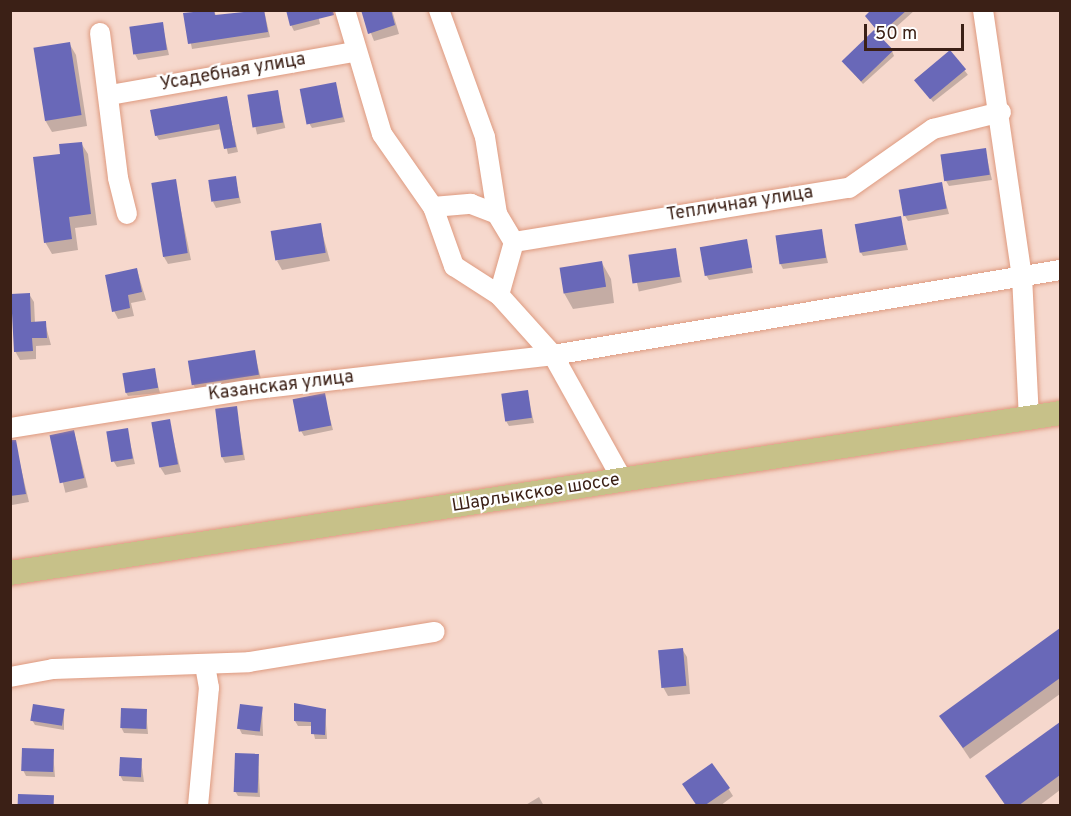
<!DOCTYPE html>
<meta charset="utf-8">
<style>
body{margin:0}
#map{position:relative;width:1071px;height:816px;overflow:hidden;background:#f6d8cd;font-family:Overpass,sans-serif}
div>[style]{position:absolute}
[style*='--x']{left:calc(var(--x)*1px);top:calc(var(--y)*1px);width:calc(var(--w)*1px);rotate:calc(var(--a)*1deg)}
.shadow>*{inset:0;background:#0003;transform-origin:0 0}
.building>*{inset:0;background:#6968b8;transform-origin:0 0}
.roads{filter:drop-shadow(0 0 2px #de9a7f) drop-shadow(0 0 2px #de9a7f)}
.minor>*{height:20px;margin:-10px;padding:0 10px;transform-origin:10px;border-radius:10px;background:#fff}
.major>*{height:24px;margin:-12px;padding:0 12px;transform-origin:12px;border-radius:12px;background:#c7c189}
span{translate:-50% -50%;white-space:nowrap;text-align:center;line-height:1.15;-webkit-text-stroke:4.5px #fff;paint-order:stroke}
.street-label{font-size:18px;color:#3b2016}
.frame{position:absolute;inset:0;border:12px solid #3b2016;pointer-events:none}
.scale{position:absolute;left:864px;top:24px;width:100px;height:27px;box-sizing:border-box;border:3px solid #3b2016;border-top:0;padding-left:8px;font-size:18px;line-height:21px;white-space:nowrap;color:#3b2016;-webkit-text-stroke:4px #fff;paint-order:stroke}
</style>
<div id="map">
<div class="shadow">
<i style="clip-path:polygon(214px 10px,216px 16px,264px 10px,270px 37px,192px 49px,185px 14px)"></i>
<i style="clip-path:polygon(317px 10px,320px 24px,294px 31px,291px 25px)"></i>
<i style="clip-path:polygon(362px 10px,392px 10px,399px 34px,374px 41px)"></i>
<i style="clip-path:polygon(873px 10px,915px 10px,884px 38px,866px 17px)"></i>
<i style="clip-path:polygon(162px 24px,169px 55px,138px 60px,135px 54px)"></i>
<i style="clip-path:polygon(69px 43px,76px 55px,87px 126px,52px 132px,45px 120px)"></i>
<i style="clip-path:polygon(892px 51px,894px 56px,863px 84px,846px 65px)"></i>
<i style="left:950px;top:52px;width:29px;height:44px;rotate:52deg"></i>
<i style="clip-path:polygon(335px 83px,345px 122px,312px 128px,309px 123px)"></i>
<i style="left:277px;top:92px;width:37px;height:29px;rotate:77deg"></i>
<i style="clip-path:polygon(226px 97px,238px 152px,228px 154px,222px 129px,159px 140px,156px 135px)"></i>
<i style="clip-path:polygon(81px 143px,88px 154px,97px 225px,75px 228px,78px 250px,52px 254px,45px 242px,62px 155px)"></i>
<i style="clip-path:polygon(985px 150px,992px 180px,949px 186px,946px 181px)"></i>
<i style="clip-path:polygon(235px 178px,241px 203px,216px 208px,213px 202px)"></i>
<i style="clip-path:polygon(175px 181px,191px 260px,168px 264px,164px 257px)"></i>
<i style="clip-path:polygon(941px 184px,949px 214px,908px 221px,905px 216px)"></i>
<i style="clip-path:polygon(900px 218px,908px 250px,863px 256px,860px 251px)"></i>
<i style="clip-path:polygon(320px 225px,330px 261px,282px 270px,277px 261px)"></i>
<i style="clip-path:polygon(821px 231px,828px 263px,783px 269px,780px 263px)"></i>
<i style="clip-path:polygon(746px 241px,753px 273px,709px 280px,706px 275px)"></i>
<i style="left:675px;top:250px;width:33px;height:44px;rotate:78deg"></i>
<i style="clip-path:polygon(602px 263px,611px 279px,614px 303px,573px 309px,564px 293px)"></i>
<i style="clip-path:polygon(137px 270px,146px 300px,131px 303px,134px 316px,118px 319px,114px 311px)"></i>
<i style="clip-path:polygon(29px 294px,34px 302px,35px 323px,45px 323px,51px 345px,36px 346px,36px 359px,20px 360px,15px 351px)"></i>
<i style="clip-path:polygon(254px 351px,262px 383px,198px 393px,193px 384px)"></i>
<i style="clip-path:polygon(154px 370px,160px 393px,128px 396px,125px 391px)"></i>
<i style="clip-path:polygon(527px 392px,534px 423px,509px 426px,506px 421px)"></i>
<i style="clip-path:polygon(324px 395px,333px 430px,304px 436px,301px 431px)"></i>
<i style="clip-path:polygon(236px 408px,245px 460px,225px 463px,222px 457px)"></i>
<i style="clip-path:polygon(169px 421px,181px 472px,165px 475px,160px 467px)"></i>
<i style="clip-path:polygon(127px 430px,135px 464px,117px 467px,114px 462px)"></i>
<i style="left:74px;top:432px;width:57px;height:23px;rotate:76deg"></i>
<i style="clip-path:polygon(16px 447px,29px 502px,12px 505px,10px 448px)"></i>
<i style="clip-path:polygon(1060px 630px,1060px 694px,970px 759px,941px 716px)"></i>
<i style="clip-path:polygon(682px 649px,687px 657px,690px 694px,668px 696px,663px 687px)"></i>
<i style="clip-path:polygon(262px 708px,263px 736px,242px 734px,239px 728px)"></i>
<i style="clip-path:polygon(64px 710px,64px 730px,35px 725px,32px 720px)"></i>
<i style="clip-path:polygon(325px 710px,327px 739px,315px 739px,312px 726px,298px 726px,295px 721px)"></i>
<i style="clip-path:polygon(146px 711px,148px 734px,124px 733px,121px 727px)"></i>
<i style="clip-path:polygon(1060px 724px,1060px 790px,1039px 806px,1006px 806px,987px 777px)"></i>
<i style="clip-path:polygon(53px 751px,55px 777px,26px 776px,23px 770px)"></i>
<i style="clip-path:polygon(258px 755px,260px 797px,238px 796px,235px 791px)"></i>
<i style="clip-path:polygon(141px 760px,144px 782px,123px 781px,120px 775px)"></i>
<i style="clip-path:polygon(728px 788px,733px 796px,720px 806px,698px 806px)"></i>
<i style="clip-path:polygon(539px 797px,544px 806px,524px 806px)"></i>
</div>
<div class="building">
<i style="clip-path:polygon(214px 10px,215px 15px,264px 10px,268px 32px,188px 44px,183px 13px)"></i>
<i style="clip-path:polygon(286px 10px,333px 10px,334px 15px,290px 26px)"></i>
<i style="clip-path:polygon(361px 10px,391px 10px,395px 25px,368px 34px)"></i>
<i style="clip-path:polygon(871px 10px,907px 10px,880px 34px,865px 16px)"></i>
<i style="left:163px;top:22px;width:28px;height:34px;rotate:82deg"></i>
<i style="left:874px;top:30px;width:28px;height:45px;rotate:46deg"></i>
<i style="left:70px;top:42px;width:74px;height:37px;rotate:81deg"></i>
<i style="left:950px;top:50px;width:25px;height:47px;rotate:50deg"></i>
<i style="left:336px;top:82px;width:36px;height:37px;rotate:79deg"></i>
<i style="left:278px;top:90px;width:33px;height:31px;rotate:81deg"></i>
<i style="clip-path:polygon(227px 96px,236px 147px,224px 149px,219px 124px,155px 136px,150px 110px)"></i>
<i style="clip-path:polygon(82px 142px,91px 214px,69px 217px,72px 239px,44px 243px,33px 157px,60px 154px,59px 144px)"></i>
<i style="left:986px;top:148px;width:27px;height:46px;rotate:82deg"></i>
<i style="left:236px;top:176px;width:22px;height:28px;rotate:82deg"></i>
<i style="left:176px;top:179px;width:75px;height:25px;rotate:81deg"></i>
<i style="left:942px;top:182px;width:27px;height:44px;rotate:80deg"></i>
<i style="left:901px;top:216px;width:29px;height:47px;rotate:80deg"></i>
<i style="left:321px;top:223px;width:30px;height:51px;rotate:81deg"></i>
<i style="left:822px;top:229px;width:29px;height:47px;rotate:82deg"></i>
<i style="left:747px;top:239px;width:29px;height:48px;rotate:80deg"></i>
<i style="left:676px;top:248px;width:29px;height:48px;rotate:82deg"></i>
<i style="left:602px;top:261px;width:26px;height:43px;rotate:81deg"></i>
<i style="clip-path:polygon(137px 268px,142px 292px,128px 295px,130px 308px,112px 312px,105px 275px)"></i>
<i style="clip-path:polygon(30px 293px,31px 322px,46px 321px,47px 338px,32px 338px,33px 351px,14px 352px,11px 294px)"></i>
<i style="left:255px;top:350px;width:25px;height:68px;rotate:81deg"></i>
<i style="left:155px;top:368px;width:20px;height:33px;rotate:81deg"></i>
<i style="left:528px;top:390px;width:28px;height:27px;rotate:82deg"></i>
<i style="left:325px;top:393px;width:33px;height:33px;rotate:79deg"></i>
<i style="left:237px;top:406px;width:49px;height:22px;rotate:83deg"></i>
<i style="left:170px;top:419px;width:46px;height:19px;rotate:80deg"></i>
<i style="left:128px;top:428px;width:31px;height:22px;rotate:81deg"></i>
<i style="left:74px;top:430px;width:49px;height:25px;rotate:78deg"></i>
<i style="clip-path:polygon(10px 440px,16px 440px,26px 494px,10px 496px)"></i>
<i style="clip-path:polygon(1060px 628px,1060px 678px,963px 748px,939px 716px)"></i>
<i style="left:683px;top:648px;width:38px;height:25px;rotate:85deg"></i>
<i style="clip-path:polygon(294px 703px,326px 709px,325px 735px,311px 734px,311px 722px,294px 721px)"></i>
<i style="left:33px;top:704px;width:32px;height:17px;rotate:9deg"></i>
<i style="left:240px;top:704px;width:23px;height:25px;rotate:7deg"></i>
<i style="left:121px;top:708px;width:26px;height:20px;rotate:2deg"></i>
<i style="clip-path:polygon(1060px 722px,1060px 775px,1018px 806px,1006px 806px,985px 776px)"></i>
<i style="left:22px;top:748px;width:32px;height:23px;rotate:2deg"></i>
<i style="left:235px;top:753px;width:24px;height:39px;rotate:2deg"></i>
<i style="left:120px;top:757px;width:22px;height:19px;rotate:3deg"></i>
<i style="clip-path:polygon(712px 763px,730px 788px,704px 806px,697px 806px,682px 784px)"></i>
<i style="left:18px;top:794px;width:36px;height:12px;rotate:2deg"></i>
</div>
<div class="roads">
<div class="minor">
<i style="--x:345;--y:10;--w:129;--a:73.4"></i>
<i style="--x:382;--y:134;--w:89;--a:55.1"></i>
<i style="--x:433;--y:207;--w:63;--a:70.4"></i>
<i style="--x:454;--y:266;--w:54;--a:32.8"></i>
<i style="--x:499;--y:295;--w:81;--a:48"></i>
<i style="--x:553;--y:355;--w:144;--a:60.9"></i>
<i style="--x:439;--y:10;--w:135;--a:70.1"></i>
<i style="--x:485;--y:137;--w:78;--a:81.1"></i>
<i style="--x:497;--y:214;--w:33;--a:59"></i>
<i style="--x:983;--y:10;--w:269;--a:81.7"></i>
<i style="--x:1022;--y:276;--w:142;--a:87.2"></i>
<i style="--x:100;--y:33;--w:146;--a:82.9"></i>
<i style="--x:118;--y:178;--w:37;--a:76"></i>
<i style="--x:110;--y:95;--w:249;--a:-10"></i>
<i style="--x:433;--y:207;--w:38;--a:-5"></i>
<i style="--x:471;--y:204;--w:28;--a:21"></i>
<i style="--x:499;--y:295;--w:55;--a:-74.2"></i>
<i style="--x:514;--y:242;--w:339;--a:-9.2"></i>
<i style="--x:849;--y:188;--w:103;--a:-35.1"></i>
<i style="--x:933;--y:129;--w:70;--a:-14"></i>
<i style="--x:10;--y:428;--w:241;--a:-9.1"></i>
<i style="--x:248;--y:390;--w:307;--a:-6.5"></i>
<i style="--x:553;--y:355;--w:514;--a:-9.52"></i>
<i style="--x:10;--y:677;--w:44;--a:-10.5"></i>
<i style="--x:53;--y:669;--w:196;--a:-2"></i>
<i style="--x:249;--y:662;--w:188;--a:-9.2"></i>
<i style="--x:198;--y:806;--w:119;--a:-84.7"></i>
<i style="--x:209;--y:688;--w:22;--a:-100"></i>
</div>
<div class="major">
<i style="--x:10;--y:573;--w:1062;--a:-8.66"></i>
</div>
</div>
<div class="street-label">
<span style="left:233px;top:73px;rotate:-10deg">Усадебная улица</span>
<span style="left:740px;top:205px;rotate:-9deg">Тепличная улица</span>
<span style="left:281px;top:387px;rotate:-7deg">Казанская улица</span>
<span style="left:536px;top:494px;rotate:-9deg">Шарлыкское шоссе</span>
</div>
<div class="frame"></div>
<div class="scale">50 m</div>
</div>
